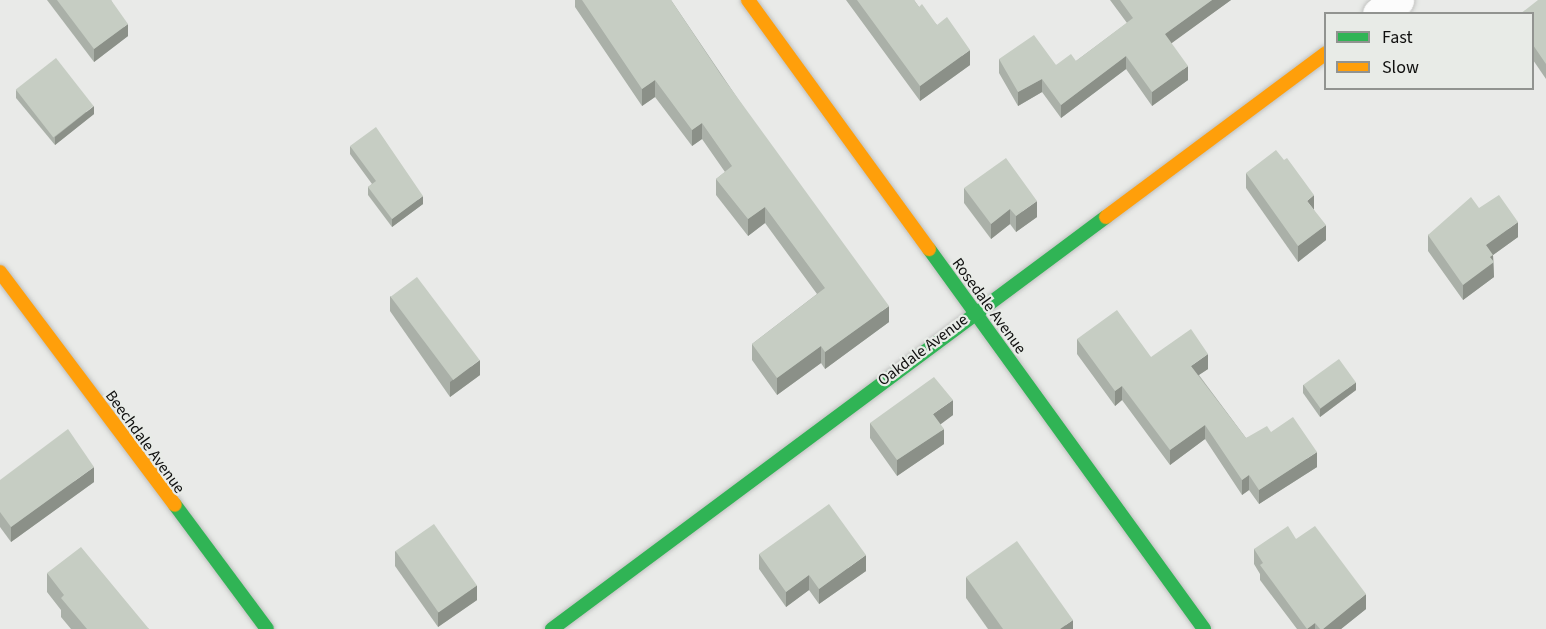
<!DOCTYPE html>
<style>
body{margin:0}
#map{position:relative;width:1546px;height:629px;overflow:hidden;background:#e9eae8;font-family:"Source Sans 3",sans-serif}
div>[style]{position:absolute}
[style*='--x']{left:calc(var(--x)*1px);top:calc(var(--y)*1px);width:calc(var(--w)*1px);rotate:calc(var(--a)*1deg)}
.roads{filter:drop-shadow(0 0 2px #bfc0be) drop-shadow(0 0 2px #bfc0be)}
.street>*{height:33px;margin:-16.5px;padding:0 16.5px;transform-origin:16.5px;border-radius:16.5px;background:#fcfcfc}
.fast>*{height:14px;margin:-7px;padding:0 7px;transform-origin:7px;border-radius:7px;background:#30b455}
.slow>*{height:14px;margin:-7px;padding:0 7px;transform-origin:7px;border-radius:7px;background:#ff9f0a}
.wall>*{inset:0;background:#aab0a8}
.shaded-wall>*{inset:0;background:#8b9088}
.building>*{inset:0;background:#c6cdc3;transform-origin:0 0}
span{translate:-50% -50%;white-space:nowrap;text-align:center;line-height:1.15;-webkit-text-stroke:4.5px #e8ebe7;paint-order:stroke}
.street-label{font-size:16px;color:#0f0f0e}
.legend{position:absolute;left:1324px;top:12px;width:210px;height:78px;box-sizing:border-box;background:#e8ebe7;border:2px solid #919390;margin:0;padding:8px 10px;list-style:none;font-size:18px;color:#0f0f0e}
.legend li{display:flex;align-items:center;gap:12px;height:30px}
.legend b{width:30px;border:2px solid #919390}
</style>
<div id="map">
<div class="roads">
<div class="street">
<i style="--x:1379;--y:14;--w:23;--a:-38"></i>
</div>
<div class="fast">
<i style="--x:929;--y:249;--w:469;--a:54.1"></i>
<i style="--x:175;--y:505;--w:154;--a:53.4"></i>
<i style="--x:552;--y:629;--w:690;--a:-36.64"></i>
</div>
<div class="slow">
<i style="--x:748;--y:0;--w:308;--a:54"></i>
<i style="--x:1106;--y:217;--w:274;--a:-36.7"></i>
<i style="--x:0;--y:272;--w:291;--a:53.1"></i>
</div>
</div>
<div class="wall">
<i style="clip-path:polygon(47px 0,111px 0,128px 36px,94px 62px)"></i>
<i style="clip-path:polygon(575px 0,671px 0,889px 322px,825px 369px,821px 363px,777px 395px,752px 360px,752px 344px,817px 294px,765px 223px,748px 236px,716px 195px,716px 179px,725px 172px,702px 139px,692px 146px,655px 97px,642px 106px,575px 7px)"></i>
<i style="clip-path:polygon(846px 0,914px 0,919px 7px,937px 25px,970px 65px,920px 101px)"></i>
<i style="clip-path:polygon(1110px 0,1231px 0,1171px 43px,1188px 80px,1152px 106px,1126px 69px,1061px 118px,1042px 92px,1018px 106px,999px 73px,999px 59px,1056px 65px,1076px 61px,1127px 23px)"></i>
<i style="clip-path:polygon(1546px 0,1546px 79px,1533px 60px,1533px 14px)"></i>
<i style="clip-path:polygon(16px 90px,94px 114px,55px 145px,16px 98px)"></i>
<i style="clip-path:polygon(350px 146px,423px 204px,392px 227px,368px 195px,368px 187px,372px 184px,350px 154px)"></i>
<i style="clip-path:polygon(1246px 173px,1314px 210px,1326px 240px,1298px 262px,1246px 188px)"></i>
<i style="clip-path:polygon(964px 188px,1037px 217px,1016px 232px,1010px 224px,991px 239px,964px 203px)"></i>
<i style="clip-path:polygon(1479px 208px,1518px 237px,1493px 255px,1494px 277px,1463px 300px,1428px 251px,1428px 235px)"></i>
<i style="clip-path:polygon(390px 296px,480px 375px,450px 397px,390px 311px)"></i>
<i style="clip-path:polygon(1077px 339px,1151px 357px,1208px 369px,1199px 375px,1246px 438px,1271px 432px,1317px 467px,1259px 504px,1249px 490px,1242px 495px,1205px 439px,1170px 465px,1122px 400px,1115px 406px,1077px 354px)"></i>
<i style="clip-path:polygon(1303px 385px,1356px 390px,1320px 417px,1303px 393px)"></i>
<i style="clip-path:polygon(953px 415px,940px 424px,944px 444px,897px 476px,870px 438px,870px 423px)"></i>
<i style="clip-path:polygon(0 480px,94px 482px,11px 542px,0 527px)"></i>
<i style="clip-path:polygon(1296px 539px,1366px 609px,1341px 629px,1297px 629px,1260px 580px,1260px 574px,1254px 564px,1254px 549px)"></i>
<i style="clip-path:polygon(395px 551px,477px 600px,438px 627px,395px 566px)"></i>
<i style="clip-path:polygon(759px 554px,866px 571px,819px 604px,809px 590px,786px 607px,759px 569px)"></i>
<i style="clip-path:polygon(47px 573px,149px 629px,71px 629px,61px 617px,61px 610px,47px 592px)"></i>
<i style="clip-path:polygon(966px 577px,1073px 629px,988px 629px,966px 598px)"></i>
</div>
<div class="shaded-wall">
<i style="clip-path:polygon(1212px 0,1231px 0,1165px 48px,1165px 34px)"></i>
<i style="clip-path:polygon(128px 24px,128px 36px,94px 62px,94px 49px)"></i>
<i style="clip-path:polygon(970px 50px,970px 65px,920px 101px,920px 86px)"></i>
<i style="clip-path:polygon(1126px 56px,1126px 69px,1061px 118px,1061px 105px)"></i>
<i style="clip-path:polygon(1188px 66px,1188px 80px,1152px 106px,1152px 92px)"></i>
<i style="clip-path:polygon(1042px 79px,1042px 92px,1018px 106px,1018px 92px)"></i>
<i style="clip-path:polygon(655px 80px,655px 97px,642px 106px,642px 89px)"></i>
<i style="clip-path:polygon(94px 106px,94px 114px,55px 145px,55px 137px)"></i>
<i style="clip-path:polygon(702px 123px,702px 139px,692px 146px,692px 130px)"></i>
<i style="clip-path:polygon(1314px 195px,1314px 210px,1307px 201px)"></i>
<i style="clip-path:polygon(423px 196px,423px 204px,392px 227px,392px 219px)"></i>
<i style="clip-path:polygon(1037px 201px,1037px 217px,1016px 232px,1016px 216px)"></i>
<i style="clip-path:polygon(765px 207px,765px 223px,748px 236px,748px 219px)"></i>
<i style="clip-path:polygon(1010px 209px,1010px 224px,991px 239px,991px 224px)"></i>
<i style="clip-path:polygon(1518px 222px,1518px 237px,1493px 255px,1494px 277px,1463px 300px,1463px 285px,1486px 245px)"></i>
<i style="clip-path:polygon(1326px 225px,1326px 240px,1298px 262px,1298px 246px)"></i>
<i style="clip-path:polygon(889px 306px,889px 322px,825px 369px,825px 352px)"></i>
<i style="clip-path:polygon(821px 346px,821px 363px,777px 395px,777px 378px)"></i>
<i style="clip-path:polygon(1208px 354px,1208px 369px,1191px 380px,1191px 366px)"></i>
<i style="clip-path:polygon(480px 360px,480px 375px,450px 397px,450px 382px)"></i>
<i style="clip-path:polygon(1356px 382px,1356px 390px,1320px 417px,1320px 409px)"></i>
<i style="clip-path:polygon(1122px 386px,1122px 400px,1115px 406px,1115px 391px)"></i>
<i style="clip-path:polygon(953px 400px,953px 415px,933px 430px,933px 414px)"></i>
<i style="clip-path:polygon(1205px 425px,1205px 439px,1170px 465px,1170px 450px)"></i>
<i style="clip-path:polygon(944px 429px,944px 444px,897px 476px,897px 460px)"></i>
<i style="clip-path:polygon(1317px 452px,1317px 467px,1259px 504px,1259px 490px)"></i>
<i style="clip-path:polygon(94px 467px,94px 482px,11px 542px,11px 527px)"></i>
<i style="clip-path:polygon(1249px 475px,1249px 490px,1242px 495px,1242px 480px)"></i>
<i style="clip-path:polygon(866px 555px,866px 571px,819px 604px,819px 589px)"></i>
<i style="clip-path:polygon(809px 575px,809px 590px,786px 607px,786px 592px)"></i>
<i style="clip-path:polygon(477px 585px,477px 600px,438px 627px,438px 612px)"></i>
<i style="clip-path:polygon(1366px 594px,1366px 609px,1341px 629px,1323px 629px)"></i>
<i style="clip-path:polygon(1073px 620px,1073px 629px,1060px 629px)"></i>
<i style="clip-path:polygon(1315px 623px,1315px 629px,1307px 629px)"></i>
</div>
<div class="building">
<i style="clip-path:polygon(57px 0,111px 0,128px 24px,94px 49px)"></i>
<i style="clip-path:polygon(582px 0,671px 0,721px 75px,889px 306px,825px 352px,821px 346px,777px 378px,752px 344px,825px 288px,765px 207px,748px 219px,716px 179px,732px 166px,702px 123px,692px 130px,655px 80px,642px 89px)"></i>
<i style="clip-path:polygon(857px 0,914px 0,919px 7px,922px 4px,937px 25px,947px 17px,970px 50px,920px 86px)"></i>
<i style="clip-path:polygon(1120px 0,1212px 0,1165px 34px,1188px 66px,1152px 92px,1126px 56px,1061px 105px,1042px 79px,1018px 92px,999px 59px,1034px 35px,1056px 65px,1071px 54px,1076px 61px,1133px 18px)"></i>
<i style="clip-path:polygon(1538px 0,1546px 0,1546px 64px,1533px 45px,1533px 14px,1520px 14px)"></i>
<i style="left:56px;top:58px;width:61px;height:51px;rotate:52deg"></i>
<i style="clip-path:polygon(376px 127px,423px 196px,392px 219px,368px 187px,376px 181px,350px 146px)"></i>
<i style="clip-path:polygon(1276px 150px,1284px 160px,1287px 158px,1314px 195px,1307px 201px,1326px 225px,1298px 246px,1246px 173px)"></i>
<i style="clip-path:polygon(1006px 158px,1037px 201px,1016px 216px,1010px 209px,991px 224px,964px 188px)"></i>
<i style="clip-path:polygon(1499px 195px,1518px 222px,1486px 245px,1493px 255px,1490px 257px,1494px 262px,1463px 285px,1428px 235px,1471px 197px,1479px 208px)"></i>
<i style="left:417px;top:277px;width:104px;height:33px;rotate:53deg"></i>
<i style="clip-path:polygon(1117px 310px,1151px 357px,1191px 329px,1208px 354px,1191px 366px,1246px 438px,1267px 426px,1271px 432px,1293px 417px,1317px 452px,1259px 490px,1249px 475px,1242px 480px,1205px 425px,1170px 450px,1122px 386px,1115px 391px,1077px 339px)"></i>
<i style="left:1339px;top:359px;width:29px;height:44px;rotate:54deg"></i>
<i style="clip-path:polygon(934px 377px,953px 400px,933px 414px,944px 429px,897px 460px,870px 423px)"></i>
<i style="clip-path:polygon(68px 429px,94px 467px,11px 527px,0 512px,0 480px)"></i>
<i style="clip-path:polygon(829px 504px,866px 555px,819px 589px,809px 575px,786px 592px,759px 554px)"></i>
<i style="left:434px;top:524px;width:75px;height:47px;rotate:55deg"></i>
<i style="clip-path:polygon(1288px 526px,1296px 539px,1315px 526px,1366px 594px,1323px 629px,1320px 629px,1315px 623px,1307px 629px,1260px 565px,1263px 563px,1254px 549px)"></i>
<i style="clip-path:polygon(1017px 541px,1073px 620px,1060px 629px,1003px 629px,966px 577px)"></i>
<i style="clip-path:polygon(81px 547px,149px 629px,87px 629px,61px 598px,64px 595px,47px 573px)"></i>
</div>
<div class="street-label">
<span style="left:989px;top:306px;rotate:54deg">Rosedale Avenue</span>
<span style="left:923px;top:350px;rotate:-37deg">Oakdale Avenue</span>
<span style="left:145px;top:442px;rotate:54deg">Beechdale Avenue</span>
</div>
<ul class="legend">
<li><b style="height:8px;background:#30b455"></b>Fast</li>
<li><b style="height:8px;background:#ff9f0a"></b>Slow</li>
</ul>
</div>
